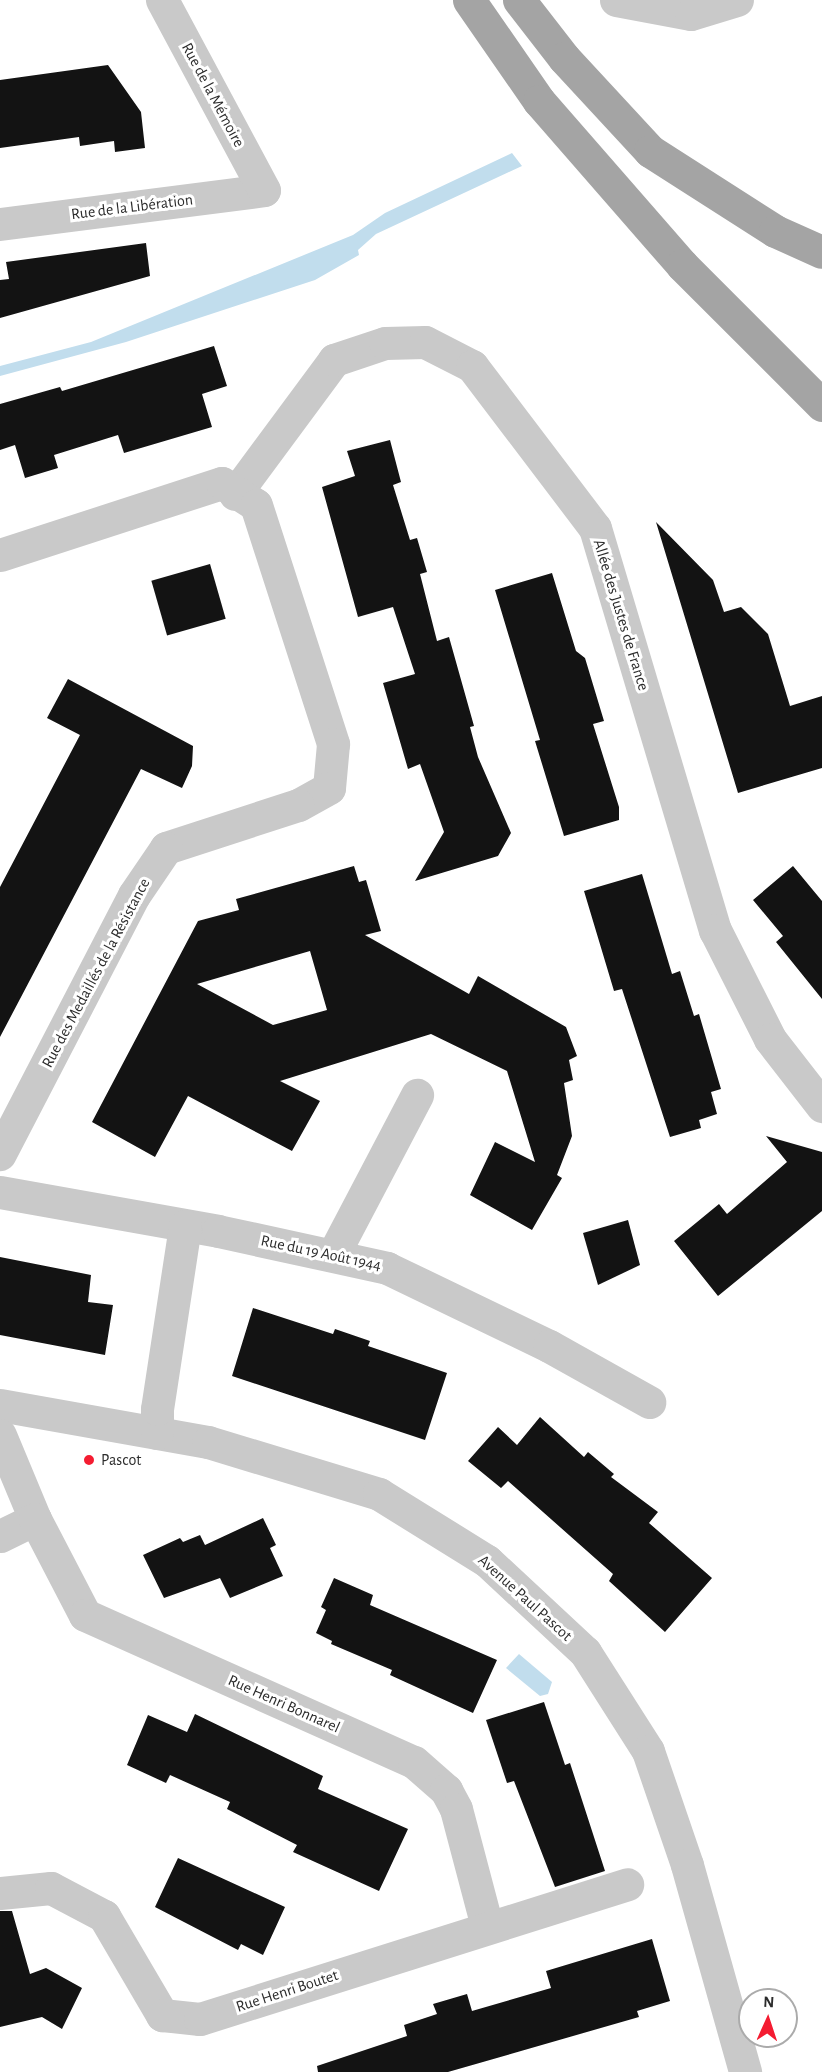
<!DOCTYPE html>
<meta charset="utf-8">
<style>
body{margin:0}
#map{position:relative;width:822px;height:2072px;overflow:hidden;background:#fff;font-family:"Alegreya Sans",sans-serif}
div>[style]{position:absolute}
[style*='--x']{left:calc(var(--x)*1px);top:calc(var(--y)*1px);width:calc(var(--w)*1px);rotate:calc(var(--a)*1deg)}
.water>*{inset:0;background:#c1dded}
.building>*{inset:0;background:#131313;transform-origin:0 0}
.minor>*{height:33px;margin:-16.5px;padding:0 16.5px;transform-origin:16.5px;border-radius:16.5px;background:#c9c9c9}
.major>*{height:33px;margin:-16.5px;padding:0 16.5px;transform-origin:16.5px;border-radius:16.5px;background:#a4a4a4}
.dots>*{width:16px;height:16px;translate:-50% -50%;box-sizing:border-box;border:3px solid #fff;border-radius:50%}
span{translate:-50% -50%;white-space:nowrap;text-align:center;line-height:1.15;-webkit-text-stroke:6px #fff;paint-order:stroke}
.street-label{font-size:16px;color:#2c2c2c}
.poi-label{font-size:16px;color:#2c2c2c}
.left{translate:0 -50%;text-align:left}
.north{position:absolute;left:738px;top:1988px;width:60px;height:60px;box-sizing:border-box;background:#fff;border:2px solid #ababab;border-radius:50%;rotate:3deg;font-size:16px;font-weight:700;line-height:24px;text-align:center;color:#2c2c2c}
.north::after{content:'';display:block;margin:auto;width:21px;height:27px;background:#f41c31;clip-path:polygon(50% 0,100% 100%,50% 72%,0 100%)}
</style>
<div id="map">
<div class="water">
<i style="clip-path:polygon(512px 153px,522px 166px,376px 234px,358px 250px,359px 255px,315px 280px,126px 342px,0 376px,0 366px,91px 342px,353px 235px,385px 213px)"></i>
<i style="clip-path:polygon(519px 1654px,552px 1682px,548px 1694px,540px 1696px,506px 1668px)"></i>
</div>
<div class="building">
<i style="clip-path:polygon(108px 65px,141px 112px,145px 148px,115px 152px,114px 141px,80px 146px,79px 137px,0 148px,0 80px)"></i>
<i style="clip-path:polygon(146px 243px,150px 276px,0 318px,0 280px,9px 279px,6px 262px)"></i>
<i style="clip-path:polygon(214px 346px,227px 386px,202px 394px,212px 427px,124px 453px,118px 435px,54px 455px,58px 468px,25px 478px,15px 445px,0 450px,0 404px,60px 387px,62px 391px)"></i>
<i style="clip-path:polygon(390px 440px,401px 482px,393px 485px,410px 540px,417px 538px,427px 572px,420px 574px,437px 641px,449px 637px,474px 726px,470px 727px,478px 757px,511px 833px,498px 856px,415px 881px,444px 832px,420px 764px,408px 769px,383px 683px,415px 674px,393px 607px,358px 617px,322px 487px,355px 476px,347px 451px)"></i>
<i style="clip-path:polygon(656px 522px,713px 580px,724px 612px,741px 607px,768px 634px,790px 706px,822px 696px,822px 768px,738px 793px)"></i>
<i style="left:210px;top:564px;width:57px;height:61px;rotate:74deg"></i>
<i style="clip-path:polygon(552px 573px,576px 651px,585px 658px,604px 721px,593px 724px,619px 807px,619px 820px,564px 836px,535px 741px,540px 740px,495px 590px)"></i>
<i style="clip-path:polygon(68px 679px,193px 746px,192px 766px,182px 788px,141px 769px,0 1037px,0 887px,80px 735px,47px 718px)"></i>
<i style="clip-path:polygon(evenodd,354px 866px,359px 882px,366px 880px,381px 931px,365px 935px,469px 994px,478px 976px,566px 1027px,577px 1056px,569px 1060px,573px 1080px,564px 1083px,572px 1136px,557px 1175px,562px 1178px,532px 1230px,470px 1195px,495px 1142px,535px 1162px,507px 1071px,431px 1034px,280px 1081px,320px 1101px,292px 1151px,188px 1096px,155px 1157px,92px 1122px,198px 921px,239px 910px,236px 899px,354px 866px,310px 951px,327px 1010px,273px 1025px,197px 984px,310px 951px)"></i>
<i style="clip-path:polygon(793px 866px,822px 901px,822px 999px,776px 942px,783px 936px,753px 900px)"></i>
<i style="clip-path:polygon(642px 874px,672px 974px,680px 971px,694px 1016px,699px 1014px,721px 1089px,711px 1092px,717px 1114px,699px 1120px,701px 1128px,670px 1137px,622px 989px,614px 991px,584px 891px)"></i>
<i style="clip-path:polygon(766px 1136px,822px 1152px,822px 1211px,718px 1296px,674px 1241px,719px 1204px,727px 1214px,787px 1162px)"></i>
<i style="clip-path:polygon(628px 1220px,640px 1265px,598px 1285px,583px 1233px)"></i>
<i style="clip-path:polygon(0 1257px,91px 1275px,88px 1302px,113px 1305px,105px 1355px,0 1335px)"></i>
<i style="clip-path:polygon(253px 1308px,333px 1334px,335px 1329px,370px 1341px,368px 1346px,447px 1373px,425px 1440px,232px 1376px)"></i>
<i style="clip-path:polygon(540px 1417px,584px 1457px,588px 1452px,614px 1474px,611px 1477px,658px 1512px,649px 1523px,712px 1578px,665px 1632px,609px 1581px,613px 1574px,508px 1481px,501px 1488px,468px 1461px,498px 1427px,517px 1445px)"></i>
<i style="clip-path:polygon(263px 1518px,276px 1545px,270px 1548px,283px 1576px,230px 1598px,220px 1578px,164px 1598px,143px 1555px,180px 1538px,183px 1542px,200px 1535px,205px 1545px)"></i>
<i style="clip-path:polygon(334px 1578px,373px 1595px,370px 1605px,497px 1660px,473px 1713px,390px 1675px,392px 1670px,331px 1644px,332px 1641px,316px 1633px,326px 1610px,321px 1607px)"></i>
<i style="clip-path:polygon(544px 1702px,565px 1765px,570px 1763px,605px 1871px,555px 1887px,514px 1781px,507px 1783px,486px 1720px)"></i>
<i style="clip-path:polygon(195px 1714px,323px 1776px,318px 1789px,408px 1829px,379px 1891px,293px 1852px,297px 1845px,227px 1809px,230px 1802px,170px 1775px,166px 1783px,127px 1765px,148px 1715px,187px 1732px)"></i>
<i style="clip-path:polygon(178px 1858px,285px 1907px,263px 1955px,241px 1944px,238px 1950px,155px 1907px)"></i>
<i style="clip-path:polygon(0 1911px,12px 1911px,30px 1974px,46px 1968px,82px 1988px,62px 2029px,42px 2017px,0 2027px)"></i>
<i style="clip-path:polygon(652px 1939px,670px 2001px,637px 2011px,639px 2017px,448px 2072px,318px 2072px,317px 2066px,407px 2036px,404px 2025px,437px 2014px,433px 2004px,467px 1994px,472px 2011px,551px 1988px,546px 1971px)"></i>
</div>
<div class="minor">
<i style="--x:616;--y:0;--w:76;--a:10.6"></i>
<i style="--x:691;--y:14;--w:48;--a:-16.9"></i>
<i style="--x:0;--y:224;--w:266;--a:-7.3"></i>
<i style="--x:264;--y:190;--w:216;--a:-118.2"></i>
<i style="--x:235;--y:494;--w:167;--a:-53.5"></i>
<i style="--x:334;--y:360;--w:54;--a:-18.4"></i>
<i style="--x:385;--y:343;--w:40;--a:-1.4"></i>
<i style="--x:425;--y:342;--w:53;--a:27.1"></i>
<i style="--x:472;--y:366;--w:203;--a:52.8"></i>
<i style="--x:595;--y:528;--w:420;--a:73.4"></i>
<i style="--x:715;--y:930;--w:122;--a:63.2"></i>
<i style="--x:770;--y:1039;--w:85;--a:52.2"></i>
<i style="--x:0;--y:555;--w:233;--a:-18"></i>
<i style="--x:222;--y:483;--w:40;--a:32.9"></i>
<i style="--x:256;--y:505;--w:251;--a:72.1"></i>
<i style="--x:333;--y:744;--w:44;--a:95.2"></i>
<i style="--x:329;--y:788;--w:35;--a:151"></i>
<i style="--x:298;--y:805;--w:139;--a:162"></i>
<i style="--x:166;--y:848;--w:57;--a:124.2"></i>
<i style="--x:134;--y:895;--w:292;--a:117.4"></i>
<i style="--x:0;--y:1192;--w:221;--a:10.1"></i>
<i style="--x:218;--y:1231;--w:173;--a:12.3"></i>
<i style="--x:387;--y:1268;--w:180;--a:25.7"></i>
<i style="--x:549;--y:1346;--w:115;--a:29.2"></i>
<i style="--x:333;--y:1255;--w:181;--a:-62.3"></i>
<i style="--x:0;--y:1405;--w:211;--a:10.1"></i>
<i style="--x:208;--y:1442;--w:179;--a:16.9"></i>
<i style="--x:379;--y:1494;--w:127;--a:31.8"></i>
<i style="--x:487;--y:1561;--w:134;--a:42.9"></i>
<i style="--x:585;--y:1652;--w:117;--a:57.5"></i>
<i style="--x:648;--y:1751;--w:120;--a:71.1"></i>
<i style="--x:687;--y:1865;--w:215;--a:74.3"></i>
<i style="--x:157;--y:1433;--w:24;--a:-90"></i>
<i style="--x:157;--y:1409;--w:185;--a:-81.3"></i>
<i style="--x:0;--y:1435;--w:91;--a:67.4"></i>
<i style="--x:35;--y:1519;--w:39;--a:154"></i>
<i style="--x:35;--y:1519;--w:108;--a:62.5"></i>
<i style="--x:85;--y:1615;--w:360;--a:24.1"></i>
<i style="--x:414;--y:1762;--w:43;--a:41.2"></i>
<i style="--x:446;--y:1790;--w:21;--a:62"></i>
<i style="--x:456;--y:1809;--w:121;--a:75.2"></i>
<i style="--x:0;--y:1893;--w:51;--a:-5.6"></i>
<i style="--x:51;--y:1888;--w:60;--a:27.8"></i>
<i style="--x:104;--y:1916;--w:115;--a:59.6"></i>
<i style="--x:162;--y:2015;--w:38;--a:6"></i>
<i style="--x:200;--y:2019;--w:448;--a:-17.5"></i>
</div>
<div class="major">
<i style="--x:469;--y:0;--w:123;--a:55.3"></i>
<i style="--x:539;--y:101;--w:218;--a:48.9"></i>
<i style="--x:682;--y:265;--w:198;--a:45"></i>
<i style="--x:519;--y:0;--w:73;--a:52.2"></i>
<i style="--x:564;--y:58;--w:127;--a:47.2"></i>
<i style="--x:650;--y:151;--w:148;--a:32.6"></i>
<i style="--x:775;--y:231;--w:51;--a:24.1"></i>
</div>
<div class="dots">
<i style="left:89px;top:1460px;background:#f41c31"></i>
</div>
<div class="street-label">
<span style="left:213px;top:95px;rotate:62deg">Rue de la Mémoire</span>
<span style="left:132px;top:207px;rotate:-7deg">Rue de la Libération</span>
<span style="left:621px;top:615px;rotate:73deg">Allée des Justes de France</span>
<span style="left:96px;top:973px;rotate:-62deg">Rue des Medaillés de la Résistance</span>
<span style="left:321px;top:1253px;rotate:12deg">Rue du 19 Août 1944</span>
<span style="left:525px;top:1598px;rotate:42deg">Avenue Paul Pascot</span>
<span style="left:284px;top:1704px;rotate:24deg">Rue Henri Bonnarel</span>
<span style="left:287px;top:1991px;rotate:-18deg">Rue Henri Boutet</span>
</div>
<div class="poi-label">
<span class="left" style="left:101px;top:1460px">Pascot</span>
</div>
<div class="north">N</div>
</div>
